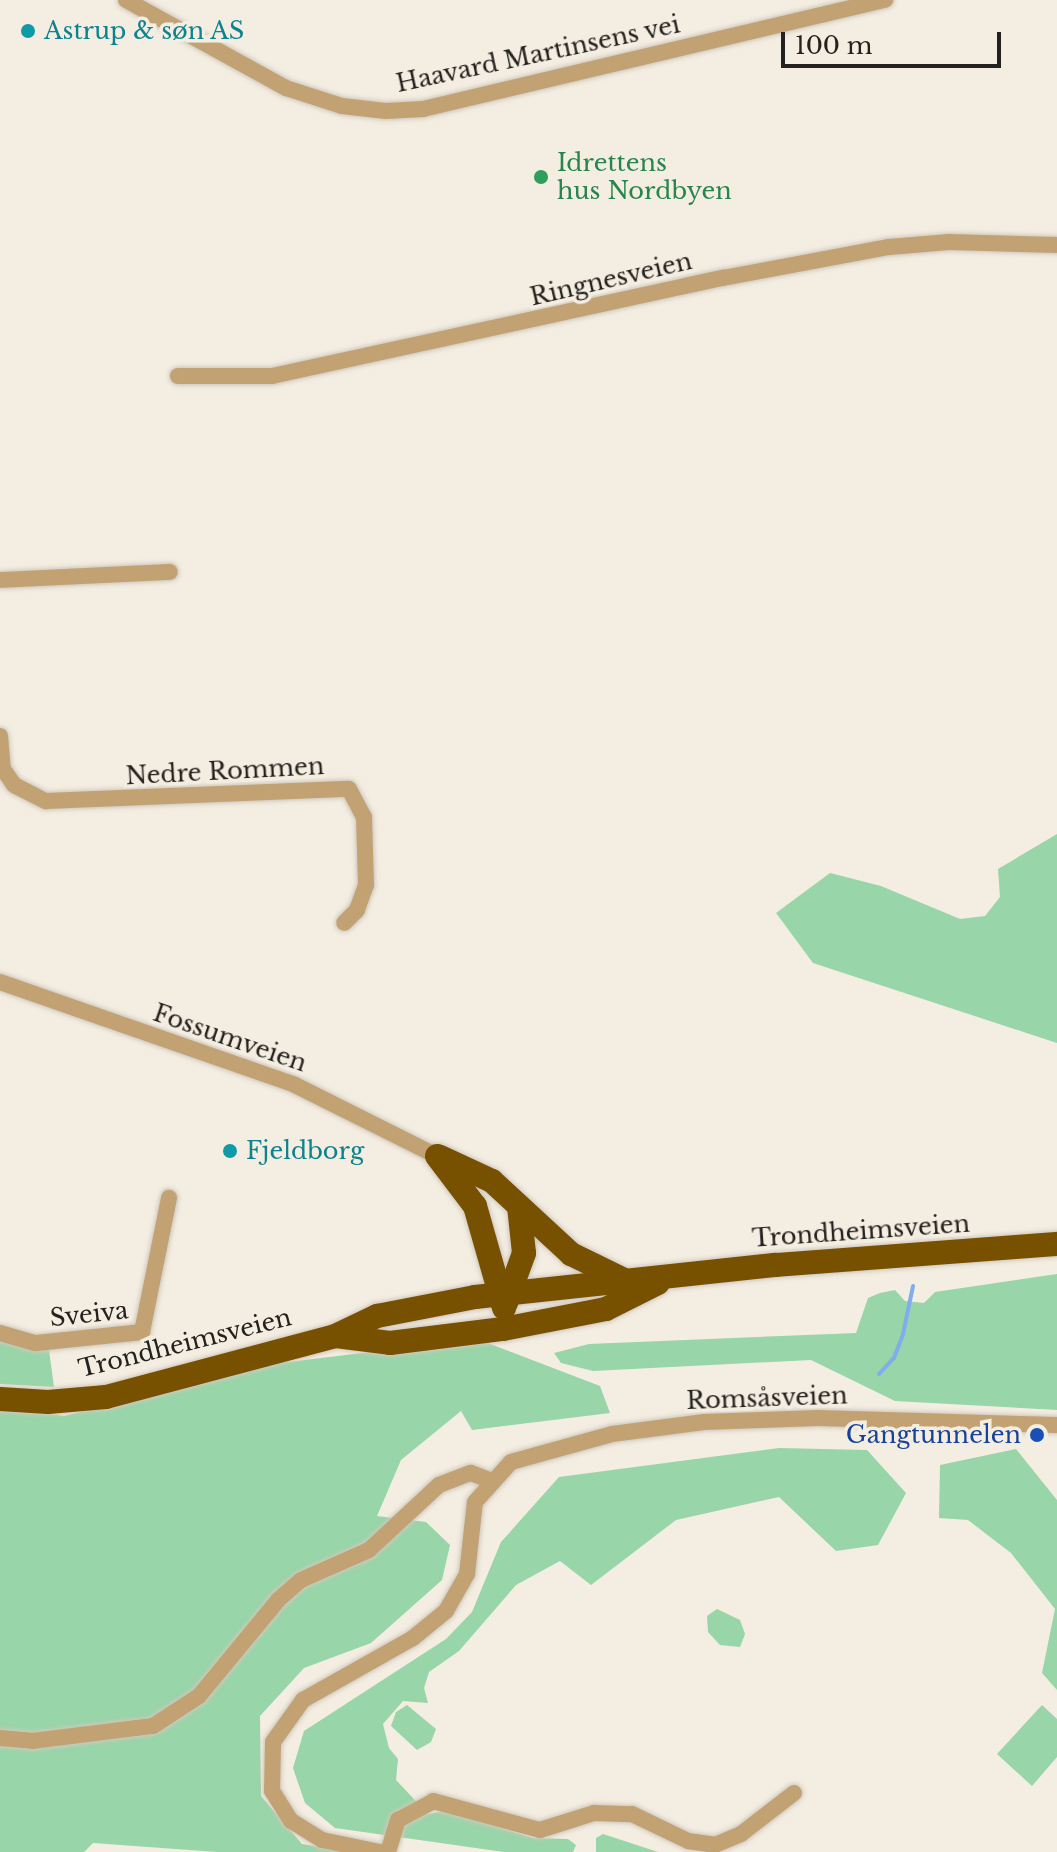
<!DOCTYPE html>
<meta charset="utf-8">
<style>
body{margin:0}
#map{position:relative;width:1057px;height:1852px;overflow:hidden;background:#f4ede1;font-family:"Libre Baskerville",serif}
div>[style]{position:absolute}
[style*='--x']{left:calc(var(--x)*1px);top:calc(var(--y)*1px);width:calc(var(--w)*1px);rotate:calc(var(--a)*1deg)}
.green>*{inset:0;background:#98d5a8}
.stream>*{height:4px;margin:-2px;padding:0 2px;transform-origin:2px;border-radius:2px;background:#80adeb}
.roads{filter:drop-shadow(0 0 2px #cfc8be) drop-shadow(0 0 2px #cfc8be)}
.minor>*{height:16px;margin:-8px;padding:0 8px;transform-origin:8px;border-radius:8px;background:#c2a273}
.highway>*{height:24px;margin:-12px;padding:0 12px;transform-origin:12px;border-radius:12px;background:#775000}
.dots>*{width:22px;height:22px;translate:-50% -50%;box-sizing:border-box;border:4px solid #f4ede1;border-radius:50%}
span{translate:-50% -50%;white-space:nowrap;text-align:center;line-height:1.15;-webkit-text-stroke:7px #f4ede1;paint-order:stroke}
.culture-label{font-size:24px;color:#0d838f}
.left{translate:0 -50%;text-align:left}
.street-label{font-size:24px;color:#24221e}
.leisure-label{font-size:24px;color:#27864d}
.transit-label{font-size:24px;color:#164399}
.right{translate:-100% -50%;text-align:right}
.scale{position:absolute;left:781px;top:32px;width:220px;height:36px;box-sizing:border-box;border:4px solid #24221e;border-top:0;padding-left:10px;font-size:24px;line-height:28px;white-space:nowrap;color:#24221e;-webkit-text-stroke:6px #f4ede1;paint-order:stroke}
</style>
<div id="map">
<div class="green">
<i style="clip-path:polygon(1057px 834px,1057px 1043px,813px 963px,776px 913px,830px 873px,881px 886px,960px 919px,985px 916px,1000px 897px,998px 869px)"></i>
<i style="clip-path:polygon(1057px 1274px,1057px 1410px,895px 1401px,811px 1360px,593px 1371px,561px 1363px,554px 1353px,589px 1344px,856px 1333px,868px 1298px,880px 1293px,895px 1290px,905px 1301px,924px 1303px,935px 1292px)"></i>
<i style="clip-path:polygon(0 1333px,48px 1343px,54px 1387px,0 1384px)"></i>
<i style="clip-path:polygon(477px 1339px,600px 1386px,610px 1413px,472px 1430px,461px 1411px,401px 1460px,377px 1516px,426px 1522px,450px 1545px,442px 1580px,371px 1643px,304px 1668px,260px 1716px,261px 1796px,302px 1844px,349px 1852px,217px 1852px,93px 1843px,84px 1852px,0 1852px,0 1407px,64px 1416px,280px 1363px)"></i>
<i style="clip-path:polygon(779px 1448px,867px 1450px,906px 1493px,878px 1545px,836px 1551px,779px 1497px,676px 1520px,591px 1585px,560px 1561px,516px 1585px,459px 1651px,429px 1672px,424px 1688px,428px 1703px,403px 1701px,383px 1724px,389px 1748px,398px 1759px,396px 1780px,428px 1814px,445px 1811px,533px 1838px,568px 1839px,576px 1845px,573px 1852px,504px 1852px,335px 1828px,305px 1803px,293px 1768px,304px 1731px,446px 1639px,472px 1612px,501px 1542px,559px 1477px)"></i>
<i style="clip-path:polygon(1016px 1449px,1057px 1500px,1057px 1690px,1042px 1673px,1055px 1609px,1011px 1553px,968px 1520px,939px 1518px,940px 1465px)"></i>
<i style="clip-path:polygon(717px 1609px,740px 1620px,745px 1634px,740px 1647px,720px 1645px,708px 1632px,707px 1616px)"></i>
<i style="clip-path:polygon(407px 1705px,436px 1729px,431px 1742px,417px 1750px,391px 1726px,396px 1712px)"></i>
<i style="clip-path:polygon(1042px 1705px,1057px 1719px,1057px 1757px,1032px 1786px,997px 1754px)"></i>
<i style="clip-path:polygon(603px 1834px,655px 1851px,658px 1852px,596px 1852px,596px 1838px)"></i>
</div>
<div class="stream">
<i style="--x:879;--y:1374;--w:22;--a:-47"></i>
<i style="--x:894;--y:1358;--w:26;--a:-69"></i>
<i style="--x:903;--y:1334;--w:49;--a:-78.2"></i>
</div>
<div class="roads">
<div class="minor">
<i style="--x:126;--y:0;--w:183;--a:28.8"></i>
<i style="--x:286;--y:88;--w:59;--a:17.8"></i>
<i style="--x:342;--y:106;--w:44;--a:6.5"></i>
<i style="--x:386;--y:111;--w:37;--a:-3"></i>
<i style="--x:423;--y:109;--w:475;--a:-13.3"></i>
<i style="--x:178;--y:376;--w:94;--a:0"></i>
<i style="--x:272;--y:376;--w:462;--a:-12.3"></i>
<i style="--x:723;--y:278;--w:169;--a:-10.6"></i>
<i style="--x:889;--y:247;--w:60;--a:-4.8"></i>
<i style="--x:949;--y:242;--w:108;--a:1.6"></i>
<i style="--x:0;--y:580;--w:170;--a:-2.7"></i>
<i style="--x:0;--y:736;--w:33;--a:85"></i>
<i style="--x:3;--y:769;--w:19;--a:55"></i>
<i style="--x:14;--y:785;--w:36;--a:27"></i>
<i style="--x:46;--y:801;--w:303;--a:-2.3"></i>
<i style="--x:349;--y:789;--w:32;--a:62"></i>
<i style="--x:364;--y:817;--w:68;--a:88.3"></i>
<i style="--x:366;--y:885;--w:27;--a:110"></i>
<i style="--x:357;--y:910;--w:18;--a:135"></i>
<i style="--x:0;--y:982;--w:312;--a:19.2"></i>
<i style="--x:295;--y:1085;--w:159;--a:26.6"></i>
<i style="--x:0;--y:1333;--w:37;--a:16"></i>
<i style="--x:36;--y:1343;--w:107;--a:-5.9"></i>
<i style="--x:142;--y:1332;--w:137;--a:-78.6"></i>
<i style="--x:0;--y:1738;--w:32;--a:5"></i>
<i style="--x:32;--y:1741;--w:122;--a:-7.1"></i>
<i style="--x:153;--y:1726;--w:55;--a:-33.1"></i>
<i style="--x:199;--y:1696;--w:124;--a:-50.5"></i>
<i style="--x:278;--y:1600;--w:30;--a:-41"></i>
<i style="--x:301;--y:1580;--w:74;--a:-23.8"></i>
<i style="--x:369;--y:1550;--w:96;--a:-42.9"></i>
<i style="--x:439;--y:1485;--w:34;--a:-21"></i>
<i style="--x:471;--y:1473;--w:19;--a:21"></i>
<i style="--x:380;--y:1852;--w:59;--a:-168.3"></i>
<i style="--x:322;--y:1840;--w:36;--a:-148"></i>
<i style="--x:291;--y:1821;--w:36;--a:-122"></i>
<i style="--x:272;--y:1791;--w:49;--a:-88.8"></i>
<i style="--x:273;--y:1742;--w:52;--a:-54.5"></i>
<i style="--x:303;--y:1700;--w:126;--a:-29.4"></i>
<i style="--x:413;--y:1638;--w:43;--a:-39.3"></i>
<i style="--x:446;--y:1611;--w:43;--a:-60.4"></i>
<i style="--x:467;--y:1574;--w:72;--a:-83.7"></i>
<i style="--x:475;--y:1502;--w:54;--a:-48"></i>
<i style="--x:511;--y:1462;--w:105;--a:-15.5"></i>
<i style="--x:612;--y:1434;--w:93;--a:-7.4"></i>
<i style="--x:704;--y:1422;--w:114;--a:-2"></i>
<i style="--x:818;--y:1418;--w:239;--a:1.7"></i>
<i style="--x:388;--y:1852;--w:34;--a:-73"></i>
<i style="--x:398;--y:1820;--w:40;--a:-28"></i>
<i style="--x:433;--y:1801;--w:111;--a:15.2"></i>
<i style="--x:540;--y:1830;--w:57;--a:-17.5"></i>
<i style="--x:594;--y:1813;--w:38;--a:2"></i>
<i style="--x:632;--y:1814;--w:62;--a:25.7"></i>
<i style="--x:688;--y:1841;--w:27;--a:8"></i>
<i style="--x:715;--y:1845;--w:28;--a:-23"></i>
<i style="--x:741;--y:1834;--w:67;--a:-37.7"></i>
</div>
<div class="highway">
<i style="--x:437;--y:1156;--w:63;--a:52.8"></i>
<i style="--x:475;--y:1206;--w:106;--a:74.1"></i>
<i style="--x:440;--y:1157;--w:57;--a:24.8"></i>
<i style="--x:492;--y:1181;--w:108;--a:42.7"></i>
<i style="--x:571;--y:1254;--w:57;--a:26.1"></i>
<i style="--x:506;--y:1303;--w:53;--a:-70.2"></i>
<i style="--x:524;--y:1253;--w:47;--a:-96.1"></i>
<i style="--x:336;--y:1336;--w:54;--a:7.4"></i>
<i style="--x:390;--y:1343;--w:114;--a:-7.1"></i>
<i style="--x:503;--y:1329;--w:105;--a:-11"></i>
<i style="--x:606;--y:1309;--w:58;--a:-26.6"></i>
<i style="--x:0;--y:1399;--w:48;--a:3.6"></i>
<i style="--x:48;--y:1402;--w:58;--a:-4.9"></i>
<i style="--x:106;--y:1397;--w:237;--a:-14.9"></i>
<i style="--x:335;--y:1336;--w:47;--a:-25.5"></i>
<i style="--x:377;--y:1316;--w:100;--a:-11"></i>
<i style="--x:475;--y:1297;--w:303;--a:-6.1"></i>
<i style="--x:776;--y:1265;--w:282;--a:-4.3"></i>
</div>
</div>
<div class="dots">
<i style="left:28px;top:31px;background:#0f9aa8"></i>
<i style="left:541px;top:177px;background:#2e9e5b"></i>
<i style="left:230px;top:1151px;background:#0f9aa8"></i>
<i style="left:1037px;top:1435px;background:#1a4fb4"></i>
</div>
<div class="culture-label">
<span class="left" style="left:44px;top:31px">Astrup &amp; søn AS</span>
<span class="left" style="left:246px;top:1151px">Fjeldborg</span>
</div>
<div class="street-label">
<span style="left:538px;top:54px;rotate:-12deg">Haavard Martinsens vei</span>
<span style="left:611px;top:279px;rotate:-13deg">Ringnesveien</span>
<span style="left:225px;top:771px;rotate:-3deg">Nedre Rommen</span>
<span style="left:230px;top:1038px;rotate:19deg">Fossumveien</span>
<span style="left:861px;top:1231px;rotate:-4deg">Trondheimsveien</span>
<span style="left:89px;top:1314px;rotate:-6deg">Sveiva</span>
<span style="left:185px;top:1343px;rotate:-14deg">Trondheimsveien</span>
<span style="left:767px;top:1398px;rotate:-2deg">Romsåsveien</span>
</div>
<div class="leisure-label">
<span class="left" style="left:557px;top:177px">Idrettens<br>hus Nordbyen</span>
</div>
<div class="transit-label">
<span class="right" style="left:1021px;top:1435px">Gangtunnelen</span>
</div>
<div class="scale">100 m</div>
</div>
